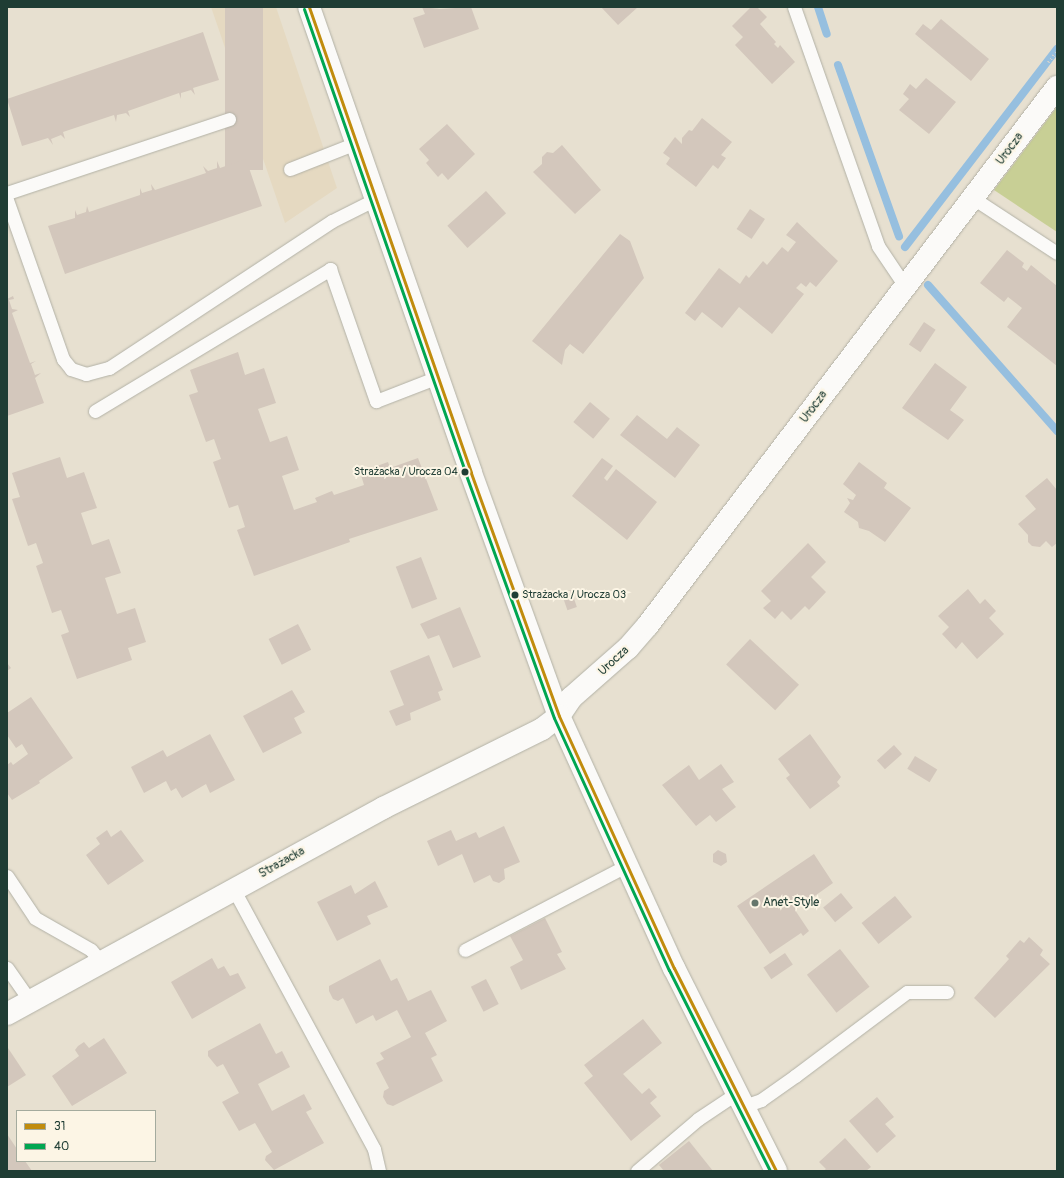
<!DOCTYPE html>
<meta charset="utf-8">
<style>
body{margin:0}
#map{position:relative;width:1064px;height:1178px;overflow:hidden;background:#e7e0d0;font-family:Pangolin,sans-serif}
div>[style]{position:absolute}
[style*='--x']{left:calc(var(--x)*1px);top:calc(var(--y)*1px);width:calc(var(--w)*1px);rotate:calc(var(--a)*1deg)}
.built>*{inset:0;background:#e5d9c1}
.green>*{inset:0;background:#c8cf95}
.stream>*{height:8px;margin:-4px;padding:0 4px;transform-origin:4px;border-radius:4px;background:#96bfdf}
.building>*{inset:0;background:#d3c7bc;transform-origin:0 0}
.path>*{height:2.5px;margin-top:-1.25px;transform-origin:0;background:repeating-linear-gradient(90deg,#d3d2ce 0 1px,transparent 0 4px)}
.roads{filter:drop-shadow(0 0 1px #b2b1a6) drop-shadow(0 0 1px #b2b1a6)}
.service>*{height:13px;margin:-6.5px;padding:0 6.5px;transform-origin:6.5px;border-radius:6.5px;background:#fbfaf8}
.minor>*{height:22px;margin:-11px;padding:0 11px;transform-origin:11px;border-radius:11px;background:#fbfaf8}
.tertiary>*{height:22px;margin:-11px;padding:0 11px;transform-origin:11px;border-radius:11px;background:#fbfaf8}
.bus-1>*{height:3px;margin:-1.5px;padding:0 1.5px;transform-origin:1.5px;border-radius:1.5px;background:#c18c0d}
.bus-2>*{height:3px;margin:-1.5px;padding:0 1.5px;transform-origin:1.5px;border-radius:1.5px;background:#00a651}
.dots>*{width:11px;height:11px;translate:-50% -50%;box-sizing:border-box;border:2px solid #fcf5e5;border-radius:50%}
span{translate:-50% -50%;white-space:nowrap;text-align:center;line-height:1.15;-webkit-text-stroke:4px #fcf5e5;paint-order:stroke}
.bus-label{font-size:11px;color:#1f3d34}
.right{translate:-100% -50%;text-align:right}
.left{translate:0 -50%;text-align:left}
.street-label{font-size:12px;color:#1f3d34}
.poi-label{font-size:12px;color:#1f3d34}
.frame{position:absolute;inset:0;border:8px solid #1f3d34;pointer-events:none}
.legend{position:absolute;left:16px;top:1110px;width:140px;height:52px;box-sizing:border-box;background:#fcf5e5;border:1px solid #a4ab9e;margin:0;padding:5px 7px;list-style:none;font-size:12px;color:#1f3d34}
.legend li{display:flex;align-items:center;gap:8px;height:20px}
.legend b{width:20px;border:1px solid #a4ab9e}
</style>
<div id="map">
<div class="built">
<i style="clip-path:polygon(211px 7px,276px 7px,337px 188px,285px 223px)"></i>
</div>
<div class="green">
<i style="clip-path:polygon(1057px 107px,1057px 232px,994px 190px)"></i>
</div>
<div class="stream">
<i style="--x:818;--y:7;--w:28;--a:72"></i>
<i style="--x:838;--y:65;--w:182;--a:70.4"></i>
<i style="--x:905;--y:247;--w:250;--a:-52.5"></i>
<i style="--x:928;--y:285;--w:195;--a:48.5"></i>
</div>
<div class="building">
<i style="left:225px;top:7px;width:38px;height:163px"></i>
<i style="clip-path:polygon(422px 7px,440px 9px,471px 7px,479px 29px,424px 48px,413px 18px,425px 14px)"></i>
<i style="clip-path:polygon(601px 7px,638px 7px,618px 25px)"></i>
<i style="clip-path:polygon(751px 7px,757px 7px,767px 17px,760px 24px,776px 42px,774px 44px,778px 48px,780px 45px,795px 62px,772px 84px,735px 45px,743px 37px,732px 26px)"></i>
<i style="clip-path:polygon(941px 19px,989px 59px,971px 81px,915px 34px,923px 24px,931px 30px)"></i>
<i style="clip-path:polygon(203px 32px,219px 80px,193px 88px,195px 95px,191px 90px,181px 93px,181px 99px,179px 93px,128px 111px,130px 117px,126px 113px,117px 115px,116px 122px,114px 115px,63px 132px,65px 139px,61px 135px,51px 139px,53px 145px,48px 138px,22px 146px,7px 99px)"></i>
<i style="clip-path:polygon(926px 78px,956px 102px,929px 134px,899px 110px,909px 99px,903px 94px,910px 84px,916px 89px)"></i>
<i style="clip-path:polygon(702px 118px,732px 142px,721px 155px,726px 158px,718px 169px,713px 165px,696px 187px,666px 164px,670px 158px,663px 153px,675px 137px,682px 144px,682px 138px,689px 130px,692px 131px)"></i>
<i style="clip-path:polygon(447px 124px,475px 154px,448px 180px,442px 173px,438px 177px,426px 163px,429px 160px,419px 149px)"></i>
<i style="clip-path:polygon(562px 145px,601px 190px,575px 214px,533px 172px,542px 164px,542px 157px,547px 152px,553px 153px)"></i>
<i style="clip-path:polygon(246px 159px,262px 206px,65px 274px,48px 226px,75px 218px,75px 210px,77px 215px,86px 212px,87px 206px,89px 212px,140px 195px,140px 188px,142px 193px,152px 190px,151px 184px,155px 190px,206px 173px,203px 166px,208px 171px,217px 168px,217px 161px,220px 168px)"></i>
<i style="left:486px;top:191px;width:30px;height:52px;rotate:48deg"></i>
<i style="left:750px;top:209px;width:18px;height:24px;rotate:34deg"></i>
<i style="clip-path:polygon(797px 222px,838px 261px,816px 287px,810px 282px,806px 287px,801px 283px,796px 288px,804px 294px,772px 334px,739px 307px,722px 328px,702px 312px,695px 321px,685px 313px,719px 268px,740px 284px,746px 275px,749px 278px,763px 261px,767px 265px,782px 247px,788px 252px,796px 242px,786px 235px)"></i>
<i style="clip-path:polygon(620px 234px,630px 241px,644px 278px,583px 354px,570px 344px,565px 350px,562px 365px,532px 341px)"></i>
<i style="clip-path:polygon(1007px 250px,1024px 263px,1022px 267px,1027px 271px,1031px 265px,1057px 286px,1057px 366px,1007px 327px,1022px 308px,1008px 297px,1004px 302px,980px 283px)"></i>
<i style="clip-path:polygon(13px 296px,14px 299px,9px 300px,12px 309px,18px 310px,12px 313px,30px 363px,36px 361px,31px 364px,35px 375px,41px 373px,35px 378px,44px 403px,7px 416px,7px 299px)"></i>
<i style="left:924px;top:322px;width:14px;height:27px;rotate:34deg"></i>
<i style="clip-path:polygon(238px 352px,245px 375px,264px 368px,276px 403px,258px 409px,270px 442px,287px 436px,299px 470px,282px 476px,294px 510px,317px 502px,315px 498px,332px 491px,334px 495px,364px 485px,360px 472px,388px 462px,390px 468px,418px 458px,438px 510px,349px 539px,350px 542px,254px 576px,237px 530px,245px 527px,238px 505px,229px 508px,213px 462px,221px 459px,214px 439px,206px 442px,189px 395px,198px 392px,190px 370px)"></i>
<i style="clip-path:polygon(935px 363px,967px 387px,950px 410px,964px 420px,948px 440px,902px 408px)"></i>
<i style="left:590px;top:402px;width:26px;height:26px;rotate:40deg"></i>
<i style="clip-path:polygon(637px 415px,667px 439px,677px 427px,700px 445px,675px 478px,620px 435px)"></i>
<i style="clip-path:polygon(60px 457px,67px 478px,84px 472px,97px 508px,81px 513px,92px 545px,109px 539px,121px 573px,105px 578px,117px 614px,135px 608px,146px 642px,128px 648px,132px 660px,77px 679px,61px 635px,69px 632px,61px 610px,52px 613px,36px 566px,43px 563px,36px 543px,28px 546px,12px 499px,20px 497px,12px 473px)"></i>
<i style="clip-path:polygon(602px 458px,613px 466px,604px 478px,607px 481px,616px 469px,657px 502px,627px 540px,572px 496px)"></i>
<i style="clip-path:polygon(859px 462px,887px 483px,884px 488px,911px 508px,885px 542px,869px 531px,859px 528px,858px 522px,844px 512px,850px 503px,847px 498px,853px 500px,856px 495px,843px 484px)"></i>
<i style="clip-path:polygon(1047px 478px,1057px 490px,1057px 543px,1052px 547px,1046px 541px,1040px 547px,1032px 546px,1028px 542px,1028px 535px,1018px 524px,1036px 509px,1025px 496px)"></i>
<i style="clip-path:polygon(808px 543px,826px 562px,811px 577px,826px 592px,809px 610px,805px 606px,791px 620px,782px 611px,775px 619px,763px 608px,771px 601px,761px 591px)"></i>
<i style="left:421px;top:557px;width:45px;height:27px;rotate:69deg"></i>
<i style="clip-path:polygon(968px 589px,980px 604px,985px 599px,996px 611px,989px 618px,1004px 634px,977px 659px,962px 642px,956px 649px,942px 634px,949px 627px,938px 616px)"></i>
<i style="left:571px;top:590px;width:18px;height:10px;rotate:71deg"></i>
<i style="clip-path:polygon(460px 607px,481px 657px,453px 668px,439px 635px,428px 639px,420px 624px)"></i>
<i style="left:298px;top:624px;width:29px;height:33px;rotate:63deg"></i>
<i style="left:750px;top:639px;width:67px;height:35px;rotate:43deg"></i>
<i style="clip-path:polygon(429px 655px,443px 690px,438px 692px,441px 700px,410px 713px,411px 720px,396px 726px,389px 711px,404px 705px,390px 671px)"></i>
<i style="clip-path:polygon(7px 663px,11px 668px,7px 671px)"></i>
<i style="clip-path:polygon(292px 690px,305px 712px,294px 718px,302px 733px,263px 753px,243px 716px)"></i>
<i style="clip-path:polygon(31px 697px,73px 758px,39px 781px,40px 783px,12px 800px,7px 793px,7px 765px,11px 762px,13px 765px,28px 754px,22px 744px,16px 748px,7px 735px,7px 713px)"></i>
<i style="clip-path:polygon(210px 734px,235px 780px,210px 793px,206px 784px,182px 798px,176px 788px,171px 791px,166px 781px,144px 793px,131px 767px,163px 750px,167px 757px)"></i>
<i style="clip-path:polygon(810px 734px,841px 777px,837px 782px,840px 786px,810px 809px,786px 778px,790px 775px,778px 759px)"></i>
<i style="left:894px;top:745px;width:12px;height:23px;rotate:48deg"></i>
<i style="left:915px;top:756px;width:26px;height:15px;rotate:31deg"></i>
<i style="clip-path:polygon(721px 764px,734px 782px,722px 789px,736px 807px,716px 822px,710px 815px,696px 826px,662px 785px,689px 765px,699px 780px)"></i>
<i style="clip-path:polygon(504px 826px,520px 862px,504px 869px,505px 879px,499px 883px,493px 881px,490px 875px,474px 883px,462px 854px,438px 866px,427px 841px,451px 830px,456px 841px,476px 832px,479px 838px)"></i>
<i style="clip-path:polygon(107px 830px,111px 837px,121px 830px,144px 861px,108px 885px,86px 855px,100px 844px,96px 838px)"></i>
<i style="clip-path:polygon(718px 850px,726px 854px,727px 862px,721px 866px,713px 862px,713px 854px)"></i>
<i style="clip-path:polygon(814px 854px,833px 883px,795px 910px,809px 931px,803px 936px,801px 933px,770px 954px,737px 906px)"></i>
<i style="clip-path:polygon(375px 881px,388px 907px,367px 916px,371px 924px,337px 941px,317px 902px,351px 885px,355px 894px)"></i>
<i style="left:841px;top:893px;width:19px;height:23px;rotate:51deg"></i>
<i style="left:895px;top:896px;width:27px;height:43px;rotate:51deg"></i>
<i style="clip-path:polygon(545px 918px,562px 952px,557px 954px,566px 969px,521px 990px,510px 967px,523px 960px,510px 936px)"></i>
<i style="clip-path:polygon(1029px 937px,1043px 950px,1040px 955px,1050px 964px,995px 1018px,974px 998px,1009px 959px,1006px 956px,1020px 940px,1024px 943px)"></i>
<i style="left:840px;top:949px;width:48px;height:42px;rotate:52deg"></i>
<i style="left:785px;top:953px;width:14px;height:26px;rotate:56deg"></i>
<i style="clip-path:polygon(212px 958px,218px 969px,224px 966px,230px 976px,238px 973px,246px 988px,192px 1019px,171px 982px)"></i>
<i style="clip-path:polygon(380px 959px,391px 981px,397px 978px,408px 1001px,431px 990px,447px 1021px,425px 1033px,437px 1055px,431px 1058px,443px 1081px,393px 1106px,387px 1104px,383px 1097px,384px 1091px,389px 1088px,376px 1063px,384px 1059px,380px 1053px,411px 1037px,397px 1010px,376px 1021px,373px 1015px,356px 1024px,343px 998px,338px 1001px,333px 999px,329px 991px,329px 986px)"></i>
<i style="left:486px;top:979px;width:28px;height:17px;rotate:63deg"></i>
<i style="clip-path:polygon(643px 1019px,662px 1043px,623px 1074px,642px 1094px,649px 1088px,657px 1097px,650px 1103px,661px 1116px,631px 1141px,584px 1083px,593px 1076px,584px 1065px)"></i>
<i style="clip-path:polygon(260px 1023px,276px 1054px,282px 1051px,290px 1067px,258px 1084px,272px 1111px,304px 1094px,312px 1109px,306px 1112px,324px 1143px,274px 1170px,265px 1160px,266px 1156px,272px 1152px,255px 1123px,239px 1131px,222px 1102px,239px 1093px,223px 1064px,217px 1067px,208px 1056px,208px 1051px)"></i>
<i style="clip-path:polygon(104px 1038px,127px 1073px,72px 1106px,52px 1076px,79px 1056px,75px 1050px,78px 1046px,84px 1042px,89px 1048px)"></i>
<i style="clip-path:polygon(8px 1048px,26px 1075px,7px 1087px,7px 1049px)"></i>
<i style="clip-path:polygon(877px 1097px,894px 1117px,885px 1124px,896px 1136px,877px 1153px,849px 1121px)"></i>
<i style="clip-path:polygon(7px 1134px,17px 1149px,17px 1161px,25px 1161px,32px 1171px,7px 1171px)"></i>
<i style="clip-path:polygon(845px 1138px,871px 1167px,866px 1171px,823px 1171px,826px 1169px,819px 1162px)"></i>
<i style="clip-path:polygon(689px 1141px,713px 1171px,664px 1171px,659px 1165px)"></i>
</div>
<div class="path">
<i style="--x:1048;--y:62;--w:14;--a:-51"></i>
</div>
<div class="roads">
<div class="service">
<i style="--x:794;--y:7;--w:253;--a:70.6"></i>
<i style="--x:878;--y:246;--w:48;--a:56"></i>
<i style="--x:290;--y:169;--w:71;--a:-21.5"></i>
<i style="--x:7;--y:193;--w:234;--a:-18.4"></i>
<i style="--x:973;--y:198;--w:100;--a:33.2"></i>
<i style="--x:7;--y:200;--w:169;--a:70.6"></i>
<i style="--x:63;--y:359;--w:13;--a:51"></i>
<i style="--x:71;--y:369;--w:16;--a:18"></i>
<i style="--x:86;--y:374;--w:24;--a:-15"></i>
<i style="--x:109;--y:368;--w:267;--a:-33.4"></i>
<i style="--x:332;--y:221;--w:49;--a:-26.6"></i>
<i style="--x:95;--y:411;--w:275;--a:-31.1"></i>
<i style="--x:330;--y:269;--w:140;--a:70.8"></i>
<i style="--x:376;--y:401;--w:66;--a:-21.2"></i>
<i style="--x:7;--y:876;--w:50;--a:56.3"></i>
<i style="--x:35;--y:918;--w:64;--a:29.7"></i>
<i style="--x:91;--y:950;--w:16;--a:50"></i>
<i style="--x:234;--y:890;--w:294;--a:61.6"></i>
<i style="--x:374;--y:1149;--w:23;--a:77"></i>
<i style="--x:465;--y:950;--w:182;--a:-27.6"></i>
<i style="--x:7;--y:968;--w:40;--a:55.1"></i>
<i style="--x:744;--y:1106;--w:18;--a:-19"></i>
<i style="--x:761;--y:1100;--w:42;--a:-35.2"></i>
<i style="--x:795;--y:1076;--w:140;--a:-36.9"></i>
<i style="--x:907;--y:992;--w:40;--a:0"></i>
<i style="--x:637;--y:1171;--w:80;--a:-40.4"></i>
<i style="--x:698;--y:1119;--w:47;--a:-33.7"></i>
</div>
<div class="minor">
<i style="--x:7;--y:1014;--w:429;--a:-28.7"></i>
<i style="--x:383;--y:808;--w:178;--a:-26.4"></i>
<i style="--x:542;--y:729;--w:21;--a:-37"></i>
<i style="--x:559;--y:716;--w:22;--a:-56"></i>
<i style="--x:571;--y:698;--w:76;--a:-41.3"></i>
<i style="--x:628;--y:648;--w:30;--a:-49"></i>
<i style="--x:648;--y:625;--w:676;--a:-52.76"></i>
</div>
<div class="tertiary">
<i style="--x:309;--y:7;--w:493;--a:70.8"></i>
<i style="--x:471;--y:473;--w:258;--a:70.1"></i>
<i style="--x:559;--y:716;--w:277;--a:65.5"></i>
<i style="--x:674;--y:968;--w:227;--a:63.3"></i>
</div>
</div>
<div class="bus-1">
<i style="--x:309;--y:7;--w:493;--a:70.8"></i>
<i style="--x:471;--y:473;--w:258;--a:70.1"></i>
<i style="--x:559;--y:716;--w:277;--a:65.5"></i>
<i style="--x:674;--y:968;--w:227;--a:63.3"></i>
</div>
<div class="bus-2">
<i style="--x:304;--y:9;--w:493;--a:70.8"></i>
<i style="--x:466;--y:475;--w:258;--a:70.1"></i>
<i style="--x:554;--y:718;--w:277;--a:65.5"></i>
<i style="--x:669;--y:970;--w:225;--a:63.3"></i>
</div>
<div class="dots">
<i style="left:465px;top:472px;background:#1f3d34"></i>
<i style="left:515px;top:595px;background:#1f3d34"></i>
<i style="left:755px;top:903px;background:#65766b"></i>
</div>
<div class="bus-label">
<span class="right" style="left:458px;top:472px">Strażacka / Urocza 04</span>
<span class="left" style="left:522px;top:595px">Strażacka / Urocza 03</span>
</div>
<div class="street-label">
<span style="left:1010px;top:149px;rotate:-53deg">Urocza</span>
<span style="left:814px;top:407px;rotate:-53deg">Urocza</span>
<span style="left:614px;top:661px;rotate:-43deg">Urocza</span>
<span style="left:282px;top:863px;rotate:-29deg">Strażacka</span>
</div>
<div class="poi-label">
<span class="left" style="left:763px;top:903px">Anet-Style</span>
</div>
<div class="frame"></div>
<ul class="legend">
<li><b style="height:5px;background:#c18c0d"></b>31</li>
<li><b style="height:5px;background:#00a651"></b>40</li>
</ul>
</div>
